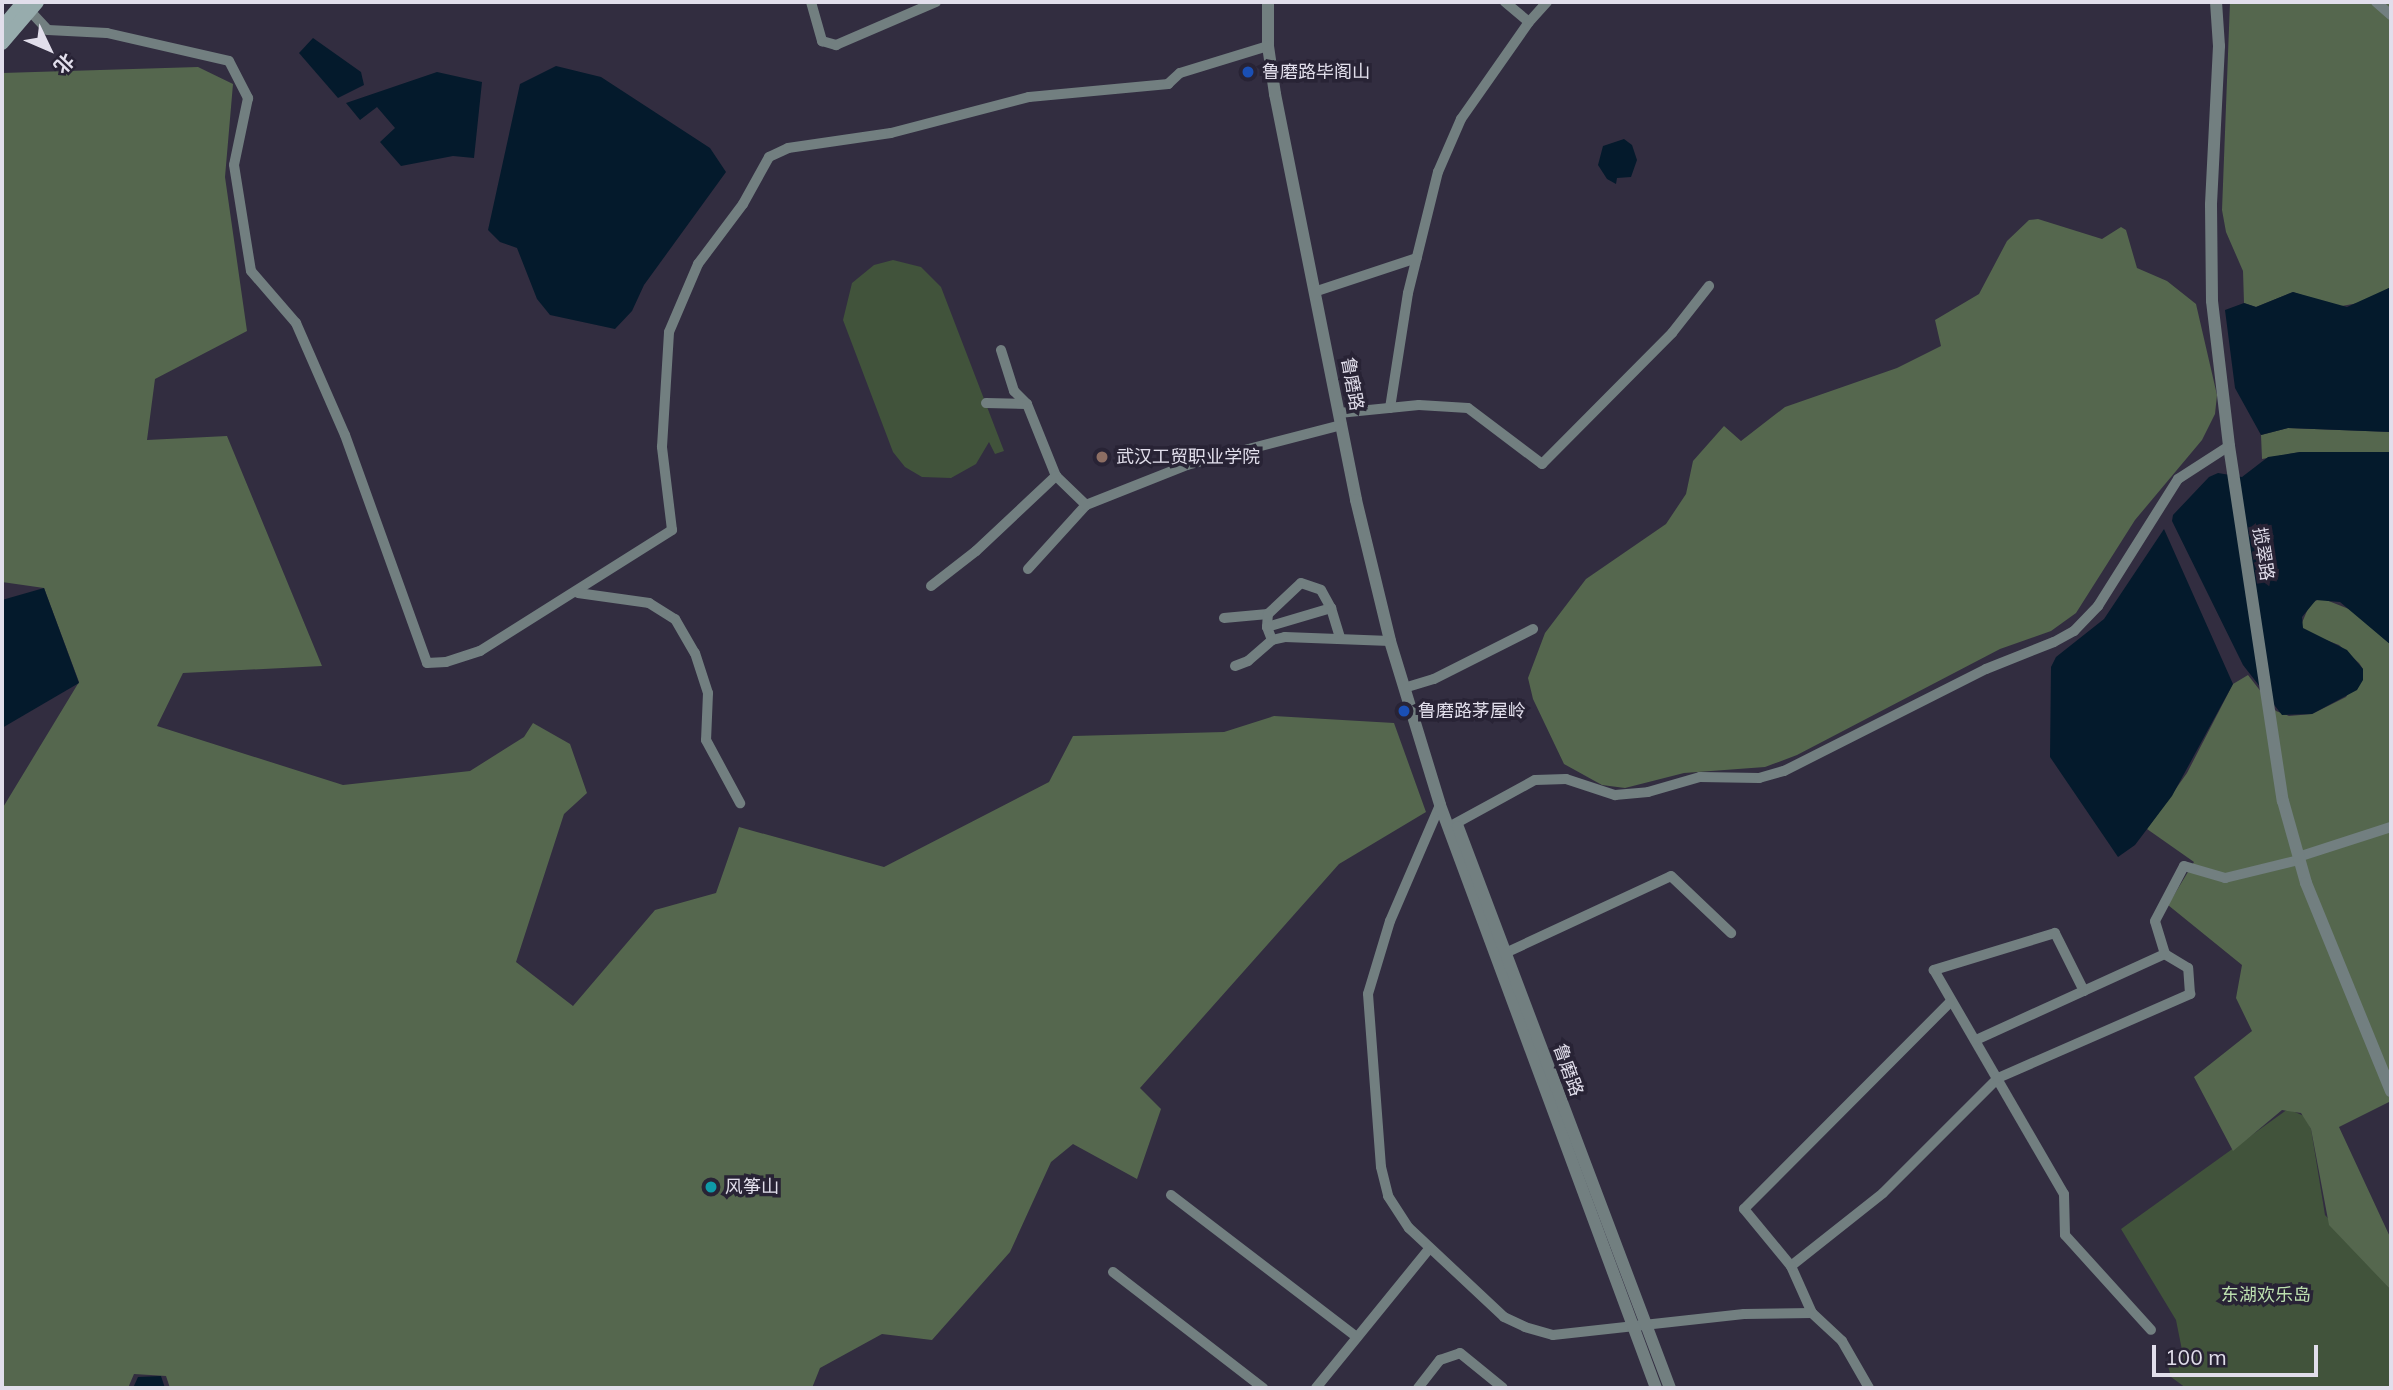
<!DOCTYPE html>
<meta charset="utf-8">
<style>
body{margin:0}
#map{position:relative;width:2393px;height:1390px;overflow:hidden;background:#322d40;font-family:Mulish,"Noto Sans SC",sans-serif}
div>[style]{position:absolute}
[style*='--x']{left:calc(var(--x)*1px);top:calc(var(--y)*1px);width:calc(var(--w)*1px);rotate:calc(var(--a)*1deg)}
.green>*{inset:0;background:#41533b}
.forest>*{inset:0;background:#55674e}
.water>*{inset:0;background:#041a2c}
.minor>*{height:10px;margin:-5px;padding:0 5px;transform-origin:5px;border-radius:5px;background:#727f80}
.tertiary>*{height:12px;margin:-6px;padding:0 6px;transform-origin:6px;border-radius:6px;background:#727f80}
.secondary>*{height:14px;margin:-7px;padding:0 7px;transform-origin:7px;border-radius:7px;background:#97acad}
.dots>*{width:19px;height:19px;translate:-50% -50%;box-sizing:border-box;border:4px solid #282335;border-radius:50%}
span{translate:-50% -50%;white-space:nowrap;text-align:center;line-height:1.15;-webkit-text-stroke:7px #282335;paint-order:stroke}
.poi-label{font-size:18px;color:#e1deeb}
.left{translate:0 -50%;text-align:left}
.street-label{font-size:18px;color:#e1deeb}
.park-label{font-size:18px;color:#bcdfaf}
.frame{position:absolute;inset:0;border:4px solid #e1deeb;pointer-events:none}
.north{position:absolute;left:14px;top:14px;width:70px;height:70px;-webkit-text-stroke:5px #282335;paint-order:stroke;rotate:134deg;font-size:19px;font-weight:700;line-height:28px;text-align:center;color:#e1deeb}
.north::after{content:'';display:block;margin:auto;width:24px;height:32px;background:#e1deeb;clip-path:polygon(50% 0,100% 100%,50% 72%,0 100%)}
.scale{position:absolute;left:2152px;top:1345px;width:166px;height:32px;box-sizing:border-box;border:4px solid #e1deeb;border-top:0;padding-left:9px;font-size:21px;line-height:24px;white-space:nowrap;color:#e1deeb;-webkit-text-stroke:5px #282335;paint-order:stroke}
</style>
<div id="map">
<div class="green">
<i style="clip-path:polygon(893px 260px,921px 267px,941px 287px,1004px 451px,995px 454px,989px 442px,976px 464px,951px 478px,922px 477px,905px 467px,893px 452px,843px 320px,852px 283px,874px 265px)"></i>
<i style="clip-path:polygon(2288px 1109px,2304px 1116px,2311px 1129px,2325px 1215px,2391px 1290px,2391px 1388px,2186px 1388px,2171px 1377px,2167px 1362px,2184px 1360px,2176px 1320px,2121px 1229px)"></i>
</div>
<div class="forest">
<i style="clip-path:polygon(2230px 2px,2391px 2px,2391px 287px,2364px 302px,2336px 307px,2293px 292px,2256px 307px,2244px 303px,2243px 271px,2226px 232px,2222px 210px)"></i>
<i style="clip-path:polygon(198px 67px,233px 84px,225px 177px,247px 331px,155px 379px,147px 440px,227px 436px,322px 666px,183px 673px,157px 726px,343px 785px,470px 771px,524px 737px,533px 723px,570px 744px,587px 793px,564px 814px,516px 962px,573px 1006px,655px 910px,716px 893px,739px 827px,884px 867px,1049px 782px,1073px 736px,1224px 732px,1274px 716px,1394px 723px,1426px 812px,1339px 864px,1140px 1088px,1161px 1109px,1137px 1179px,1073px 1144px,1051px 1162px,1010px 1252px,932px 1340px,882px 1334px,820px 1368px,812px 1388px,170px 1388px,166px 1376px,134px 1374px,128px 1388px,2px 1388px,2px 809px,79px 682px,44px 588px,2px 582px,2px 73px)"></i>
<i style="clip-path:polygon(2038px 219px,2102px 239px,2121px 227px,2126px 230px,2137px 268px,2167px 281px,2196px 304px,2217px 395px,2215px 414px,2202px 440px,2135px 520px,2076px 613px,2051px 631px,2000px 649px,1797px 755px,1765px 767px,1684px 773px,1625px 788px,1602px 785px,1564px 764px,1533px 699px,1528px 678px,1545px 633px,1586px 579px,1666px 524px,1686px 494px,1693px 461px,1724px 426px,1741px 441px,1785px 407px,1897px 368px,1941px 346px,1935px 320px,1979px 294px,2007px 241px,2029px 220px)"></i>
<i style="clip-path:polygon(2288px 428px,2391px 432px,2391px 452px,2300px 452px,2262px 459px,2261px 435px)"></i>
<i style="clip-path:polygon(2321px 598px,2354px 611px,2391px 645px,2391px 1101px,2339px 1127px,2391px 1239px,2391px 1290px,2329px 1225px,2311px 1129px,2301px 1113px,2282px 1110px,2233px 1151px,2194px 1077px,2252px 1031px,2236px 998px,2242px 965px,2168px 905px,2194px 862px,2147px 829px,2187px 773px,2233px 684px,2248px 675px,2276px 711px,2289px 716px,2312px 714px,2346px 697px,2363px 669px,2359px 663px,2339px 645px,2305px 632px,2301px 625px,2310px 604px)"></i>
</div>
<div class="water">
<i style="clip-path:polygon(313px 38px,361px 72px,364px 85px,338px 98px,299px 53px)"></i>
<i style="clip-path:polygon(556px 66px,601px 77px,710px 148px,726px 172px,644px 285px,632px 311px,615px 329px,550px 315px,537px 299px,517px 248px,500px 242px,488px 230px,520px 84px)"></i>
<i style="clip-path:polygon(437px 72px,482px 82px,474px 158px,453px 156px,401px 166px,380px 142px,395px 128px,377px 107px,360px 120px,346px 103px)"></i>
<i style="clip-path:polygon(1624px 139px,1632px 145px,1637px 160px,1631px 177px,1617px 178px,1616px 184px,1607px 179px,1598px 165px,1603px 146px)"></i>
<i style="clip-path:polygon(2391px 287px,2391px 432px,2288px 428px,2261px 435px,2235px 388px,2225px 310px,2244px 303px,2256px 307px,2293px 292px,2347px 307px)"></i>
<i style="clip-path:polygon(2391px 452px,2391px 645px,2340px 602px,2316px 600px,2302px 617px,2303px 628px,2347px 650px,2363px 669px,2363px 680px,2357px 690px,2312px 714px,2282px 715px,2243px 665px,2172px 521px,2173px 515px,2209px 477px,2218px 473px,2242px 477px,2268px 457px,2300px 452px)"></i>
<i style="clip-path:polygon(2164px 529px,2233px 684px,2172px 796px,2135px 845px,2118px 857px,2050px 757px,2051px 667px,2056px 657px,2104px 619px)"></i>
<i style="clip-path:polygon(44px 588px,79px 683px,2px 728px,2px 600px)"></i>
<i style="clip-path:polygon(161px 1376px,165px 1388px,133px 1388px,138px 1377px)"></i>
</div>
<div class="minor">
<i style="--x:811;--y:2;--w:41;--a:74.2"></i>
<i style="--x:822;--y:41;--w:15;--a:16"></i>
<i style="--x:836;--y:45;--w:109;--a:-23.3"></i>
<i style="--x:1505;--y:2;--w:31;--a:40"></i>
<i style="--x:1529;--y:22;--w:27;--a:-48"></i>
<i style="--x:2376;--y:2;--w:20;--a:41"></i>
<i style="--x:30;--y:11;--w:26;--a:47"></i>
<i style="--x:48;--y:30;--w:59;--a:2.9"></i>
<i style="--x:107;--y:33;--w:125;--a:12.9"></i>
<i style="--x:229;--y:61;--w:42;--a:62.8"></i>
<i style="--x:248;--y:98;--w:68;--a:101.8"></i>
<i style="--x:234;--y:165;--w:107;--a:80.9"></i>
<i style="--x:251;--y:271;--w:69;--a:49.1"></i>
<i style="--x:296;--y:323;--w:122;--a:66.4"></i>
<i style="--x:345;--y:435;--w:242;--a:70.2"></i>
<i style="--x:427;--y:663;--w:19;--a:-3"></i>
<i style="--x:446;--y:662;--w:36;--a:-18"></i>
<i style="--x:480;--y:651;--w:227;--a:-32.2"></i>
<i style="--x:672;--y:530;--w:84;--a:-96.9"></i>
<i style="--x:662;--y:447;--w:115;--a:-86.5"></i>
<i style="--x:669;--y:332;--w:74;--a:-66.9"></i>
<i style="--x:698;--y:264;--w:75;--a:-53.1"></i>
<i style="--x:743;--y:204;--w:54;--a:-61"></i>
<i style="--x:769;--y:157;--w:21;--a:-25"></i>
<i style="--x:788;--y:148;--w:104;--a:-8.3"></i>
<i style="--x:891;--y:133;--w:143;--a:-14.6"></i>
<i style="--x:1029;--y:97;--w:140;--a:-5.3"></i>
<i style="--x:1168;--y:84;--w:16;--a:-43"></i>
<i style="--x:1180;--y:73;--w:92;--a:-17.1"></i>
<i style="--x:1317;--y:291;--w:105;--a:-18.3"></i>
<i style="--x:1001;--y:350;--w:43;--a:72.4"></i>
<i style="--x:1014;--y:391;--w:18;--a:45"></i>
<i style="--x:986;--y:403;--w:41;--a:1.4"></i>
<i style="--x:1027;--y:404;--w:78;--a:68.1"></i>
<i style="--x:1390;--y:408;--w:116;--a:-81.1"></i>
<i style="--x:1408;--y:293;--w:125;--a:-76.1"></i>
<i style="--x:1438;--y:172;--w:58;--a:-66.5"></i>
<i style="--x:1461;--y:119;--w:118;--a:-55"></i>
<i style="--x:1339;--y:413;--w:80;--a:-5.7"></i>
<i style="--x:1419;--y:405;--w:49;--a:3.5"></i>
<i style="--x:1468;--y:408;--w:93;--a:37.1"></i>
<i style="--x:1542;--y:464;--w:185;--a:-45.2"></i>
<i style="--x:1672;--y:333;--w:60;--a:-51.8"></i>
<i style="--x:1028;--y:569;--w:86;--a:-47.8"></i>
<i style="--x:1086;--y:505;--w:109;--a:-21.6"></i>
<i style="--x:1187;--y:465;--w:160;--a:-14.5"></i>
<i style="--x:931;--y:586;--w:57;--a:-37.9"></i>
<i style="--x:976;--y:551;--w:110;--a:-43.2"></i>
<i style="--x:1056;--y:476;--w:42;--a:44"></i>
<i style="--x:578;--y:593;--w:72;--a:8"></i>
<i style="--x:649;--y:603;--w:31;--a:32"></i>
<i style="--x:675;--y:619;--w:39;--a:60"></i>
<i style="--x:695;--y:653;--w:42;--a:72"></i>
<i style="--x:708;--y:693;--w:47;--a:92.4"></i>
<i style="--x:706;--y:740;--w:72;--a:61.6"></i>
<i style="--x:1224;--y:618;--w:44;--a:-5.2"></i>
<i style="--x:1267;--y:627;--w:13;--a:-86"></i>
<i style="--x:1268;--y:614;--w:45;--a:-43.2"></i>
<i style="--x:1301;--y:583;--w:21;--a:19"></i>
<i style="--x:1321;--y:590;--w:21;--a:61"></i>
<i style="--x:1272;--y:640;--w:14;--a:-111"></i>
<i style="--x:1267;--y:627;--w:67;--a:-16.5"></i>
<i style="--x:1331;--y:608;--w:30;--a:73"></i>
<i style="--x:1235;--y:666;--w:14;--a:-21"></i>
<i style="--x:1248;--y:661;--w:32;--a:-41"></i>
<i style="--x:1272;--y:640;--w:13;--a:-13"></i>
<i style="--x:1285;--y:637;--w:105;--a:2.2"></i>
<i style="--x:1404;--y:688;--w:31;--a:-17"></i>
<i style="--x:1434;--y:679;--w:111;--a:-26.8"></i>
<i style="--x:1440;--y:805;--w:126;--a:113.3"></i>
<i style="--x:1390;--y:921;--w:76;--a:106.8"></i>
<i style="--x:1368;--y:994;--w:173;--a:85.7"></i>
<i style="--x:1381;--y:1167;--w:30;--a:76"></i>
<i style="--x:1388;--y:1196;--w:38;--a:57"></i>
<i style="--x:1409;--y:1228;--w:130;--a:43.1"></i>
<i style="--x:1504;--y:1317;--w:23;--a:25"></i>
<i style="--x:1525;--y:1327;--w:29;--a:16"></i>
<i style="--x:1553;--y:1335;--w:192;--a:-6.3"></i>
<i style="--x:1744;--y:1314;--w:68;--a:-0.8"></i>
<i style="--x:1812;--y:1313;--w:41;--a:43"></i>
<i style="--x:1842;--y:1341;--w:54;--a:60.1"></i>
<i style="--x:1449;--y:827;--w:98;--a:-28.7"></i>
<i style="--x:1535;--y:780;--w:31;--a:-2"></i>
<i style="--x:1566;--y:779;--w:52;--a:18.1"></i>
<i style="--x:1615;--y:795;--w:33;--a:-5"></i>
<i style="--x:1648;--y:792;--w:54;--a:-16.1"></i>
<i style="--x:1700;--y:777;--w:59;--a:1"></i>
<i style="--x:1759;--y:778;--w:26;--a:-16"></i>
<i style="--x:1784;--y:771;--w:226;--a:-26.8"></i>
<i style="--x:1986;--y:669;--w:73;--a:-21.7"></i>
<i style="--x:2054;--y:642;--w:23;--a:-29"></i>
<i style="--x:2074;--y:631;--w:35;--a:-46"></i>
<i style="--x:2098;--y:606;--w:150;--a:-57.8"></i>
<i style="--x:2178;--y:479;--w:61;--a:-32.9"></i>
<i style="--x:2298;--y:857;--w:98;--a:-17.9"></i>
<i style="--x:1501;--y:955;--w:187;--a:-24.9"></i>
<i style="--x:1671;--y:876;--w:83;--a:43.5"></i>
<i style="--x:2084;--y:991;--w:65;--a:-116.6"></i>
<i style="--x:2055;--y:933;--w:127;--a:163"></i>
<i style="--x:1934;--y:970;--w:259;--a:59.9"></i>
<i style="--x:2064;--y:1194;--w:41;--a:88.6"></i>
<i style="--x:2065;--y:1235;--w:128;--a:47.8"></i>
<i style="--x:1976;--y:1040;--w:208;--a:-24.5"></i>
<i style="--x:2165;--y:954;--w:34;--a:-107"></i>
<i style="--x:2155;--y:921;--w:62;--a:-62.2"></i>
<i style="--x:2184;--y:866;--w:43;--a:16.3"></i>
<i style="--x:2225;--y:878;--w:76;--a:-13.7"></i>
<i style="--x:1171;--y:1195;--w:234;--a:37.4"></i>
<i style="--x:1791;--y:1266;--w:117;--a:-38.4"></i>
<i style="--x:1883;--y:1193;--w:163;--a:-45"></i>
<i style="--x:1998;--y:1078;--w:210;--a:-23.6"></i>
<i style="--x:2190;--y:994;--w:26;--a:-94"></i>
<i style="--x:2188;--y:968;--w:27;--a:-149"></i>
<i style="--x:1113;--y:1272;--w:190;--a:37.7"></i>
<i style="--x:1812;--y:1313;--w:51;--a:-114.1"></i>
<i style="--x:1791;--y:1266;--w:74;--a:-129.5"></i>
<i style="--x:1744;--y:1209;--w:291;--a:-45.1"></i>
<i style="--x:1316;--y:1388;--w:178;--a:-50.9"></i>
<i style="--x:1418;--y:1388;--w:36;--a:-52"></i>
<i style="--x:1440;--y:1360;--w:21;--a:-19"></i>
<i style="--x:1460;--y:1353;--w:55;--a:39.1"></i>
</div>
<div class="tertiary">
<i style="--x:1268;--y:2;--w:44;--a:90"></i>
<i style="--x:1268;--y:46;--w:49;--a:81.7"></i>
<i style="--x:1275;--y:94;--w:414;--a:78.7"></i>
<i style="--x:1356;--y:500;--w:145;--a:76.4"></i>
<i style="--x:1390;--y:641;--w:171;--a:73"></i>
<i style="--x:1440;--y:805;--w:622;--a:69.67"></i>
<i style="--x:2216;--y:2;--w:44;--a:86.1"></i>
<i style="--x:2219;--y:46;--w:159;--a:92.9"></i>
<i style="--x:2211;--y:205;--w:96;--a:89.4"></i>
<i style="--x:2212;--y:301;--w:146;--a:83.3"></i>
<i style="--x:2229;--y:446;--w:359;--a:81.4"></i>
<i style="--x:2283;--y:801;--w:85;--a:74.3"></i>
<i style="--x:2306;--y:883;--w:225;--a:67.8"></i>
<i style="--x:1458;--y:827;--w:600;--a:69.3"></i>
</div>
<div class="secondary">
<i style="--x:2;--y:28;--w:34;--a:-50"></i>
<i style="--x:2;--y:43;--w:54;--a:-49.5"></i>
</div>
<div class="dots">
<i style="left:1248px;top:72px;background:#1a4fb4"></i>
<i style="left:1102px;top:457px;background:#8d6e63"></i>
<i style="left:1404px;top:711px;background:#1a4fb4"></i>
<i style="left:711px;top:1187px;background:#0f9aa8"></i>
</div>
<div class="poi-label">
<span class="left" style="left:1262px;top:72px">鲁磨路毕阁山</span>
<span class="left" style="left:1116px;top:457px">武汉工贸职业学院</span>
<span class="left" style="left:1418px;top:711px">鲁磨路茅屋岭</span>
<span class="left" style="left:725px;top:1187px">风筝山</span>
</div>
<div class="street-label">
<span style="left:1352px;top:384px;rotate:80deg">鲁磨路</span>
<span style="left:2263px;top:554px;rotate:81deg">揽翠路</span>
<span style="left:1568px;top:1070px;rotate:70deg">鲁磨路</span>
</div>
<div class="park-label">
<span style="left:2266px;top:1295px">东湖欢乐岛</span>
</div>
<div class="frame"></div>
<div class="north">北</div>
<div class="scale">100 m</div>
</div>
